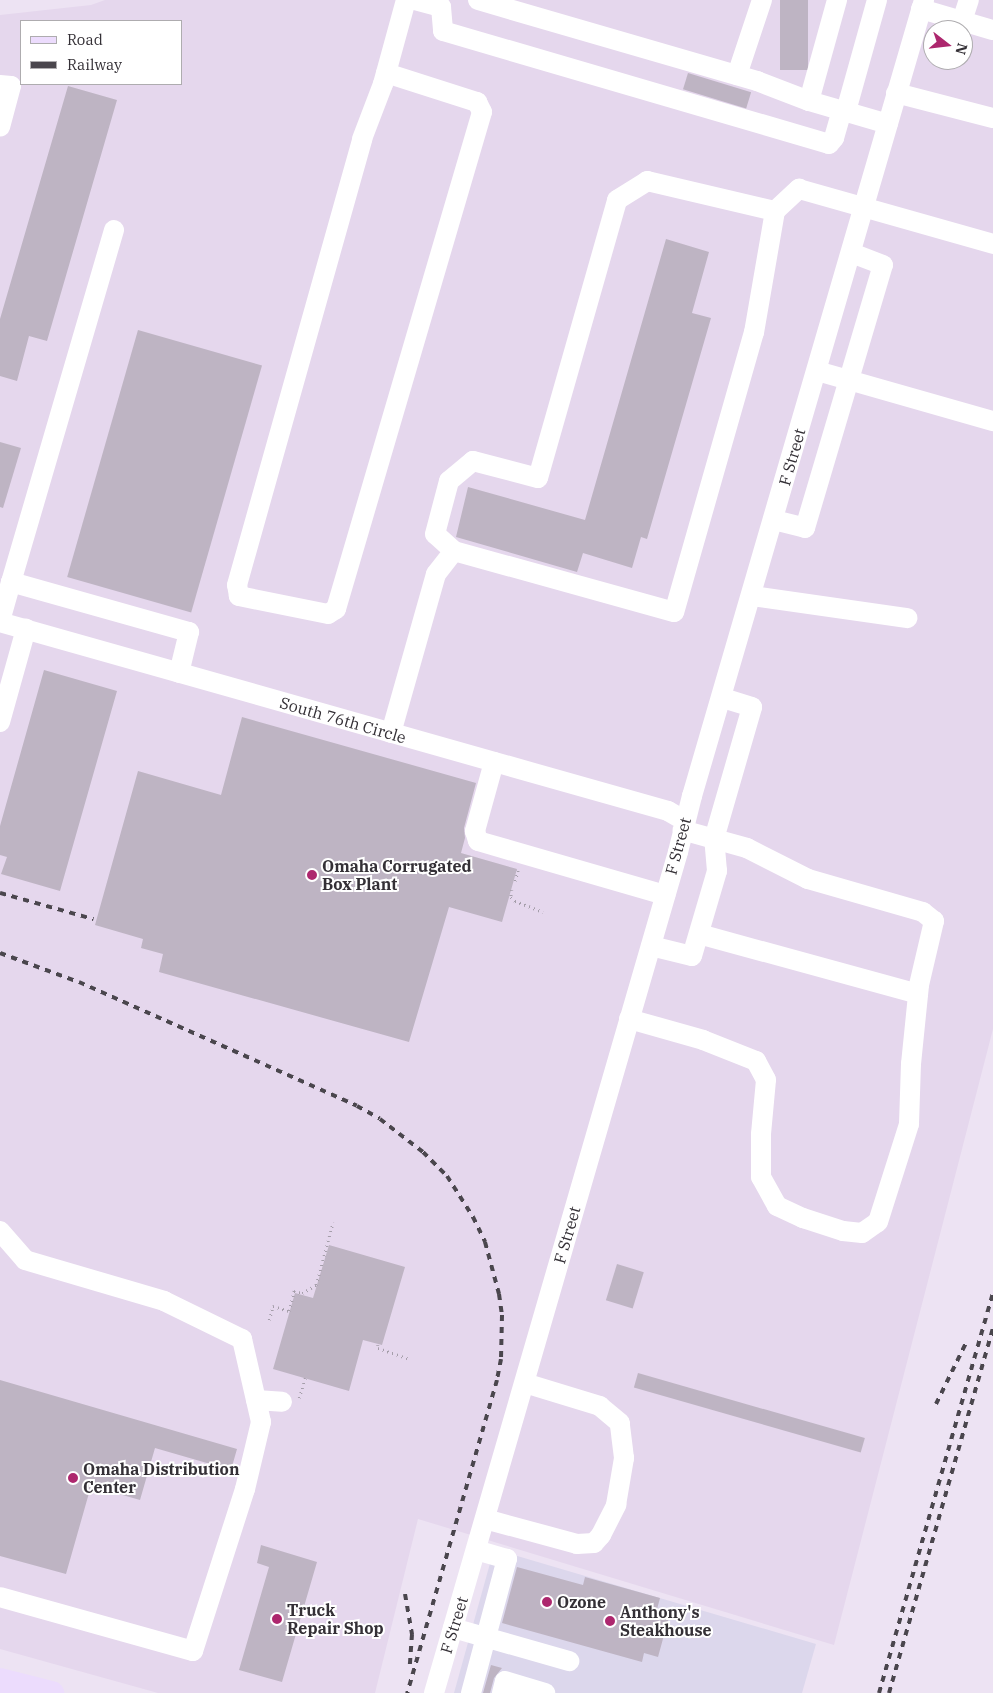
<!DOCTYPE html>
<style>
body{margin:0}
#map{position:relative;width:993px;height:1693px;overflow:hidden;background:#ede3f3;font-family:"IBM Plex Serif",serif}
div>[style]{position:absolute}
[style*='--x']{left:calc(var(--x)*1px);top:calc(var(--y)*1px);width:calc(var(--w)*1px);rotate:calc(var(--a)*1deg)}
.commercial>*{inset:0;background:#dcd7ec}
.built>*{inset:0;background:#e5d7ed}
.building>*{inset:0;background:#beb4c3;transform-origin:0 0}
.path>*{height:2.5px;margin-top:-1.25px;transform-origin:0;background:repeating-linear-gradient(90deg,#a59eaa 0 1px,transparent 0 5px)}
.minor>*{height:20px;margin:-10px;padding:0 10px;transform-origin:10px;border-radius:10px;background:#fff}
.major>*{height:25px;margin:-12.5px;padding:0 12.5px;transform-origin:12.5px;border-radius:12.5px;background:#ecdcfd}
.rail>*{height:4px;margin-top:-2px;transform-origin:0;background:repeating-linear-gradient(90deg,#4a464d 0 6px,transparent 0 12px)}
.dots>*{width:14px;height:14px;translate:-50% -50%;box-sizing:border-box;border:2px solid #fff;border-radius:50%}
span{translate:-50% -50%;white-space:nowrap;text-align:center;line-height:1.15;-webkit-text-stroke:4px #fff;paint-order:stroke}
.street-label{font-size:16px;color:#343036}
.poi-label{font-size:16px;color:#343036;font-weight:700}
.left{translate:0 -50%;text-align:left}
.legend{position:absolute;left:20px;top:20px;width:162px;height:65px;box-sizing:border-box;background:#fff;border:1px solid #aeacaf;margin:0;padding:6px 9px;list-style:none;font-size:15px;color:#343036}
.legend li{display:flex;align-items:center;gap:10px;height:25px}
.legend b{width:25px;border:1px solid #aeacaf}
.north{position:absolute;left:923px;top:20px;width:50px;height:50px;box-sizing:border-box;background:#fff;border:1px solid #aeacaf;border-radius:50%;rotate:106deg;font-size:14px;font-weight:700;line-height:20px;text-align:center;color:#343036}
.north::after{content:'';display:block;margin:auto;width:18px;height:22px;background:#ad276e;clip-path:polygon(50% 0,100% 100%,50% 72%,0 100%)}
</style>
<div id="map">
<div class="commercial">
<i style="clip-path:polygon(494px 1549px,816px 1644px,802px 1693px,454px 1693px)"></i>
</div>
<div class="built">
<i style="clip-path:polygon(evenodd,105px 0,993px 0,993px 1029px,834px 1645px,418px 1519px,375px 1693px,158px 1693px,0 1649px,0 15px,91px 5px,105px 0,21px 21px,181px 21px,181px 84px,21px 84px,21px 21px,105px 0,933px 30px,963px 30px,963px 60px,933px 60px,933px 30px)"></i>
</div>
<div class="building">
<i style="left:780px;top:0;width:28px;height:70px"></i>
<i style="left:688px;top:73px;width:66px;height:17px;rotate:17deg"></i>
<i style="clip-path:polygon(68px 86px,117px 100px,47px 341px,29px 336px,17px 381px,0 376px,0 319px)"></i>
<i style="clip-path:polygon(666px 239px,709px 252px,692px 313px,711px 318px,647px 539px,641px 537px,632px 568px,583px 553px,577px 572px,456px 537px,468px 487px,585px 520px)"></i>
<i style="left:138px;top:330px;width:129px;height:257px;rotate:16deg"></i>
<i style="clip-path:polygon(0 442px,21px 448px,3px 508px,0 507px)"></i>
<i style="clip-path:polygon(44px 670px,117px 691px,60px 891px,1px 874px,7px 857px,0 855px,0 826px)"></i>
<i style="clip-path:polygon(242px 717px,476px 783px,464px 828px,465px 838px,461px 853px,517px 869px,502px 922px,449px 907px,409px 1042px,159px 972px,163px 954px,141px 948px,143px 939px,95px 925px,138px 771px,221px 795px)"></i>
<i style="clip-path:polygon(329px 1245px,405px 1267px,382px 1345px,363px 1340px,349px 1391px,273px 1369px,295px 1293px,313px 1298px)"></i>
<i style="left:617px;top:1264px;width:28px;height:38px;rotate:17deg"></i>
<i style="left:638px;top:1373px;width:236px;height:15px;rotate:16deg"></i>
<i style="clip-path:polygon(0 1380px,237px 1449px,231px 1470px,155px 1448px,140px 1500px,91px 1486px,66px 1574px,0 1556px)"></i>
<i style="clip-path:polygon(261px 1545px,317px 1562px,282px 1682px,239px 1670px,269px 1567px,257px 1563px)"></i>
<i style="clip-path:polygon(517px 1567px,583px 1585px,585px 1577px,660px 1598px,656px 1613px,669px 1617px,658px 1657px,644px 1653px,642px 1662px,502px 1623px)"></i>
<i style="clip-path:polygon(491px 1665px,502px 1668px,494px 1678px,490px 1693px,483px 1693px)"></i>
</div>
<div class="path">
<i style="--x:515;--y:881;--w:11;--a:-75"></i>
<i style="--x:512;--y:890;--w:7;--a:98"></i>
<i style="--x:511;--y:897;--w:6;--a:45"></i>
<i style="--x:515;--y:901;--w:30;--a:21"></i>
<i style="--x:269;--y:1320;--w:15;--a:-74"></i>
<i style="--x:273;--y:1306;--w:17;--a:17"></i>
<i style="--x:289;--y:1311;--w:21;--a:-76"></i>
<i style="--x:294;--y:1291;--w:8;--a:14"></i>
<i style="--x:302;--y:1293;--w:16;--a:-30"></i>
<i style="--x:316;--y:1285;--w:65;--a:-74.9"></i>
<i style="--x:378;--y:1345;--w:3;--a:90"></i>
<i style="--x:378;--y:1348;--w:34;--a:19"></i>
<i style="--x:299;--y:1398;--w:21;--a:-73"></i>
</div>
<div class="minor">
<i style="--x:415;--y:0;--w:27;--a:15"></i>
<i style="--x:441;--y:7;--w:24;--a:85"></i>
<i style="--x:443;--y:31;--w:402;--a:16.3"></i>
<i style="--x:829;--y:144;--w:8;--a:-50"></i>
<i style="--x:834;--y:138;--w:29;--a:-74"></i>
<i style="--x:478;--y:0;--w:291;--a:16.2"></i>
<i style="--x:757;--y:81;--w:56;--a:21"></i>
<i style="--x:809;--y:101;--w:82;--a:16.2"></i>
<i style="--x:921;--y:9;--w:75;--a:16.3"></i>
<i style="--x:962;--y:21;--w:22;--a:-72"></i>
<i style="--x:386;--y:73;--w:96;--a:17.7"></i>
<i style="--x:477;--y:102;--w:11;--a:63"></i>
<i style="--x:482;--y:112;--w:518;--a:106.37"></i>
<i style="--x:336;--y:609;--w:9;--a:148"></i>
<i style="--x:328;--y:614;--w:91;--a:-168.6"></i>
<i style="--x:239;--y:596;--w:11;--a:-100"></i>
<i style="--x:237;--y:585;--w:463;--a:-74.3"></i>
<i style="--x:362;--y:139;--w:59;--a:-69.1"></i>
<i style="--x:383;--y:84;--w:87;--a:-74.7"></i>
<i style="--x:737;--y:75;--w:79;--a:-71.6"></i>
<i style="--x:0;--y:85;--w:11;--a:5"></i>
<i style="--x:11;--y:86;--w:42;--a:105"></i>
<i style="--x:896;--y:93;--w:100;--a:14.5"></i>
<i style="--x:809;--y:101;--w:105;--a:-74.5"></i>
<i style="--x:846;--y:111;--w:115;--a:-74.4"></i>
<i style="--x:775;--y:211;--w:123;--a:99.8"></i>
<i style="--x:754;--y:332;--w:291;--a:105.9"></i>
<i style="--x:674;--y:612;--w:228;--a:-164.5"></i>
<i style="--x:454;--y:551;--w:25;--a:-138"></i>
<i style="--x:435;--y:534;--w:55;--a:-75.2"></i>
<i style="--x:449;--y:481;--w:31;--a:-40"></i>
<i style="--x:473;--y:461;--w:67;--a:14.7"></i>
<i style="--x:538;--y:478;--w:289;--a:-74.1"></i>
<i style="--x:617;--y:200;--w:36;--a:-32"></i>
<i style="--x:647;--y:181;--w:131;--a:13.2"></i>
<i style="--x:775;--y:211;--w:33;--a:-43"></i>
<i style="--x:799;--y:189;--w:202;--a:15.8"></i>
<i style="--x:114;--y:230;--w:367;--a:106.3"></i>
<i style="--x:11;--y:582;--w:185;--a:15.7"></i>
<i style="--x:189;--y:632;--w:42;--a:103.7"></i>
<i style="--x:817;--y:371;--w:183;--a:15.9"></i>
<i style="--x:774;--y:520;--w:32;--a:14"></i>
<i style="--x:805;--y:528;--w:274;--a:-73.5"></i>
<i style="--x:883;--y:265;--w:34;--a:-159"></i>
<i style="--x:752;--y:596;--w:157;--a:8.1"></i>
<i style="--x:0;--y:621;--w:41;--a:-74.2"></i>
<i style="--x:0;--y:622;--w:694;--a:15.8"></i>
<i style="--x:668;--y:811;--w:20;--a:30"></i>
<i style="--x:0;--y:722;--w:97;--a:-74.4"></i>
<i style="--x:391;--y:733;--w:165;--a:-74.2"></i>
<i style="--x:436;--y:574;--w:29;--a:-52"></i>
<i style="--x:494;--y:762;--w:72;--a:105.4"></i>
<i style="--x:475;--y:831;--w:10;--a:73"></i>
<i style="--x:478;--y:841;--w:195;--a:16.1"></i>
<i style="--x:699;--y:934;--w:227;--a:15.3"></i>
<i style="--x:651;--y:946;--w:42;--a:13.7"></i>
<i style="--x:692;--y:956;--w:89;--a:-73.6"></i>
<i style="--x:717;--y:871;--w:32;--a:-95"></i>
<i style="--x:714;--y:839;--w:137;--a:-73.9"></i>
<i style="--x:752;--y:707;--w:31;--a:-163"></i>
<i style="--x:629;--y:1019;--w:77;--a:15.8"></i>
<i style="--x:703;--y:1040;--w:57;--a:21.6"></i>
<i style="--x:756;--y:1061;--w:21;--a:62"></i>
<i style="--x:766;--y:1080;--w:54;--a:95.3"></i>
<i style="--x:761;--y:1134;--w:43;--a:90"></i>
<i style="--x:761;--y:1177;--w:33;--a:61"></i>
<i style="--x:777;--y:1206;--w:29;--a:25"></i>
<i style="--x:803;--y:1218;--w:42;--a:18"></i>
<i style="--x:843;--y:1231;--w:19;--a:6"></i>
<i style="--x:862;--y:1233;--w:19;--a:-35"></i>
<i style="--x:878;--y:1222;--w:103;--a:-72.4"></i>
<i style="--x:909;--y:1124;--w:60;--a:-88.1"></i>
<i style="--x:911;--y:1064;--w:79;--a:-84.2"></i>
<i style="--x:919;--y:985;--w:66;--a:-76.8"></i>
<i style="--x:934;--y:921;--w:14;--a:-141"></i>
<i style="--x:923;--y:912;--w:120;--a:-164"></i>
<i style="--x:808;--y:879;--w:68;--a:-153.1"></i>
<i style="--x:747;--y:848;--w:67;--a:-164.5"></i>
<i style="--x:0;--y:1231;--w:38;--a:49"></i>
<i style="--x:25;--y:1260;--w:145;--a:16.4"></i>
<i style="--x:164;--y:1301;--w:87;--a:26"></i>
<i style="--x:242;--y:1339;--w:85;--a:77.1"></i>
<i style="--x:261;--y:1422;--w:69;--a:103.4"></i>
<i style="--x:245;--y:1489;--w:170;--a:107.8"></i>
<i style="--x:193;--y:1651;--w:200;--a:-164.4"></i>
<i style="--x:256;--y:1400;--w:26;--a:4"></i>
<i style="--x:485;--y:1519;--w:95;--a:15.2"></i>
<i style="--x:577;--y:1544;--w:17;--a:-3"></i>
<i style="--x:594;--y:1543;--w:11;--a:-49"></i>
<i style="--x:601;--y:1535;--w:34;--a:-63"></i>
<i style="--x:616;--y:1505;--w:48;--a:-80.3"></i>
<i style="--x:624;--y:1458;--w:35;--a:-97"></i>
<i style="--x:620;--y:1423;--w:26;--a:-140"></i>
<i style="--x:600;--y:1406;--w:78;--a:-163"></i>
<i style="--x:453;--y:1628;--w:121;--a:15.9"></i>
<i style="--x:434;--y:1693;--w:876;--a:-73.82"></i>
<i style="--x:678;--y:852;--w:58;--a:-76"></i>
<i style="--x:692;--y:796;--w:829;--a:-73.75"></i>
<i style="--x:471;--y:1693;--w:139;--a:-75"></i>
<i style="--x:507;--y:1559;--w:32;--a:-164"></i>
<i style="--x:502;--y:1693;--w:12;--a:-76"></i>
<i style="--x:505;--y:1681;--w:42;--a:16.7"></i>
</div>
<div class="major">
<i style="--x:0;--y:1680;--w:53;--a:14.3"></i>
</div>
<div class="rail">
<i style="--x:0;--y:893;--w:97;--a:15.6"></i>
<i style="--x:0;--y:953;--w:84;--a:20.2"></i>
<i style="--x:79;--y:982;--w:304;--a:24"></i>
<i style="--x:357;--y:1106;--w:26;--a:29"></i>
<i style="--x:380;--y:1119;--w:54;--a:37.5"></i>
<i style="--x:423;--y:1152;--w:34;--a:45"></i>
<i style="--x:447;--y:1176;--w:49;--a:57.6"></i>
<i style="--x:473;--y:1217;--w:28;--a:64"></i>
<i style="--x:485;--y:1242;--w:54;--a:74.9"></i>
<i style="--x:499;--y:1294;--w:21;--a:82"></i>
<i style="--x:502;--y:1315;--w:44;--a:91.3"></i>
<i style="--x:501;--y:1359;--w:21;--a:101"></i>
<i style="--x:497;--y:1380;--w:326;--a:106"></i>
<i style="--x:936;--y:1404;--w:68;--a:-63.8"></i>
<i style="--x:405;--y:1594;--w:41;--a:80.1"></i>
<i style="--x:412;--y:1634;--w:32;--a:94"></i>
<i style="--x:879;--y:1693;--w:415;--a:-74.1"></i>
<i style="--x:889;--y:1693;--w:379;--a:-74.1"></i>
</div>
<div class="dots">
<i style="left:312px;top:875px;background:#ad276e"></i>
<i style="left:73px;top:1478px;background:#ad276e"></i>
<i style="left:547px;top:1602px;background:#ad276e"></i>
<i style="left:277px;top:1619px;background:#ad276e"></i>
<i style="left:610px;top:1621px;background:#ad276e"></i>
</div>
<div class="street-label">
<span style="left:792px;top:457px;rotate:-74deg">F Street</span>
<span style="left:343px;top:720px;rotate:16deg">South 76th Circle</span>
<span style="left:678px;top:846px;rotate:-75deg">F Street</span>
<span style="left:567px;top:1235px;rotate:-74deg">F Street</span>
<span style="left:454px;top:1625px;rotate:-73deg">F Street</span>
</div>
<div class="poi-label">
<span class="left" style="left:322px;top:875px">Omaha Corrugated<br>Box Plant</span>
<span class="left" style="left:83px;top:1478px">Omaha Distribution<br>Center</span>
<span class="left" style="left:557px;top:1602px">Ozone</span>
<span class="left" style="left:287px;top:1619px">Truck<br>Repair Shop</span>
<span class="left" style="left:620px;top:1621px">Anthony's<br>Steakhouse</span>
</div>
<ul class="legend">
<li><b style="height:6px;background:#ecdcfd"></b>Road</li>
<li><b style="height:6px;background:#4a464d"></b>Railway</li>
</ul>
<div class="north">N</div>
</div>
